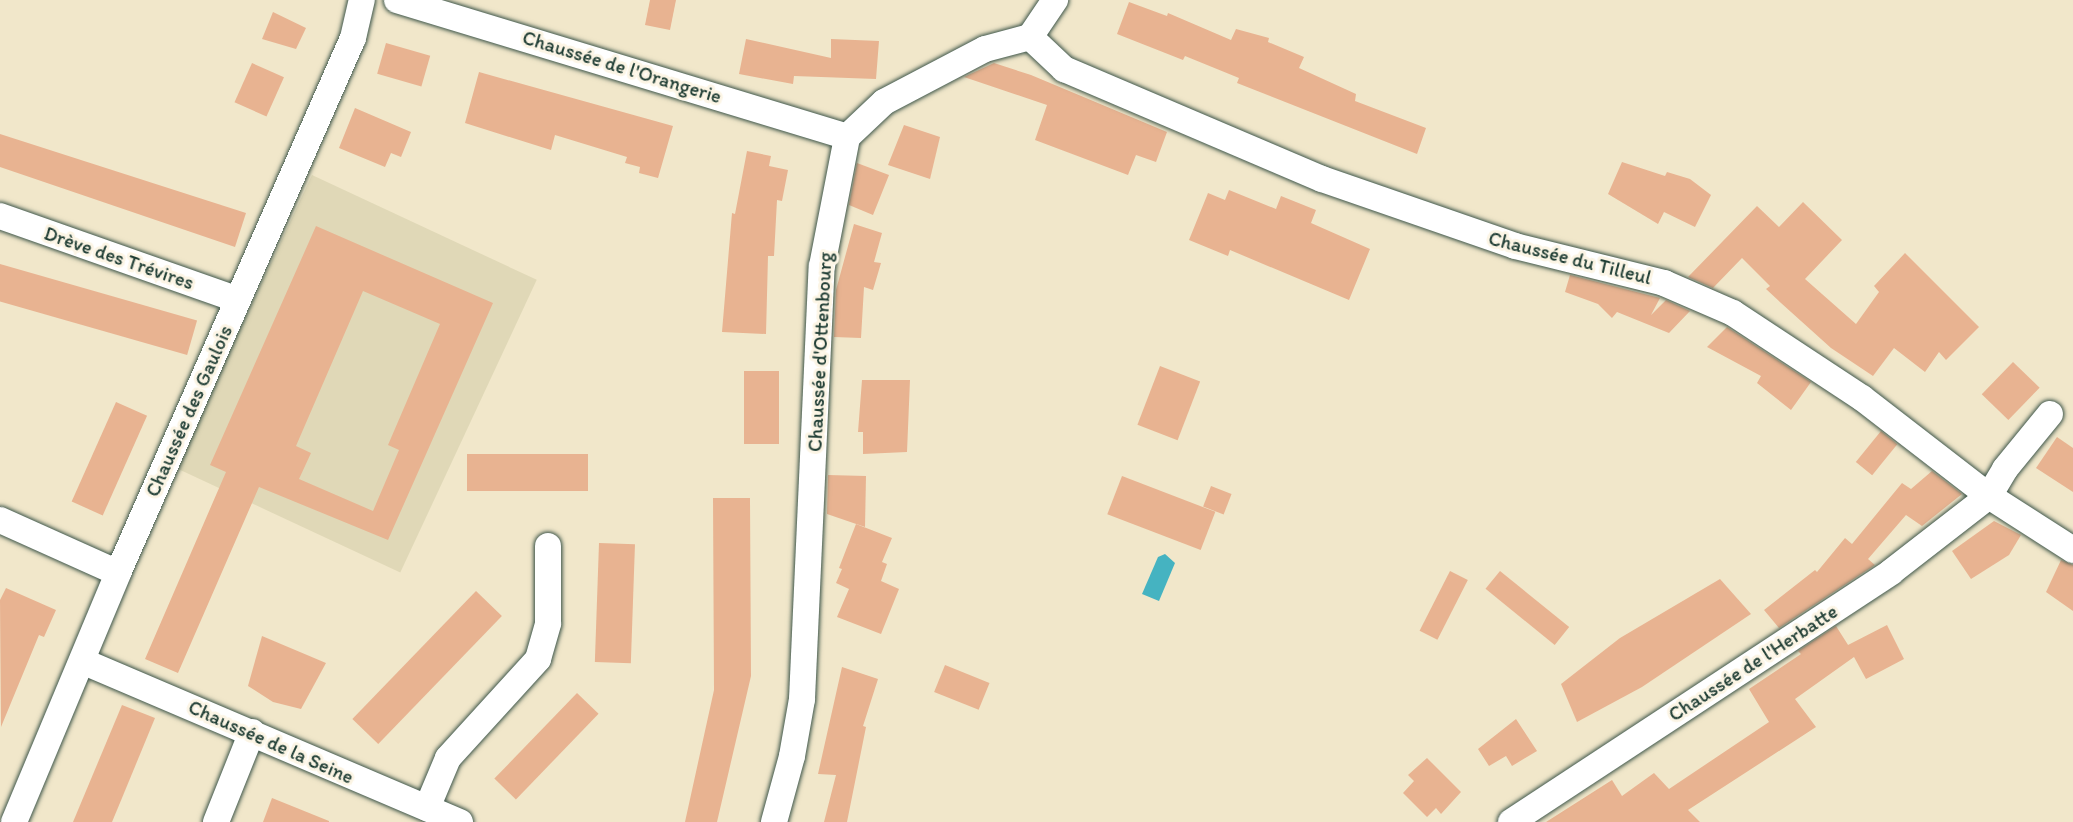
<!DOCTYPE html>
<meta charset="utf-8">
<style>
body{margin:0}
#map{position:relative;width:2073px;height:822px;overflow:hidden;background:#f1e7ca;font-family:Itim,sans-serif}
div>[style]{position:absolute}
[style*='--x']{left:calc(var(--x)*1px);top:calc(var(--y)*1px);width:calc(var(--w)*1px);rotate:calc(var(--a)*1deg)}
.built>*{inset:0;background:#e0d8b7;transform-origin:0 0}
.water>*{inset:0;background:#45b3c1}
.building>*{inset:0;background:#e8b391;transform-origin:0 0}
.roads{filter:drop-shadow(0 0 2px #3e564a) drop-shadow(0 0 2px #3e564a)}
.minor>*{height:26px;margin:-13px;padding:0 13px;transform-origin:13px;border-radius:13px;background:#fff}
span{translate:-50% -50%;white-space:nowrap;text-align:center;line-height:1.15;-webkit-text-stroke:6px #fcf5e5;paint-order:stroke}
.street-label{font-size:20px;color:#1f3d34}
</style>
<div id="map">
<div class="built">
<i style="left:312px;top:175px;width:248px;height:323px;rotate:25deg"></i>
</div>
<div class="water">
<i style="clip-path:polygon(1165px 554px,1175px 563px,1159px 601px,1142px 594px,1158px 557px)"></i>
</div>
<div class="building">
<i style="clip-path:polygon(650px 0,676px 0,670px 30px,645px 25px)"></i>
<i style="clip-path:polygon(1129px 2px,1167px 16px,1168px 13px,1231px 40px,1236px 29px,1269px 38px,1268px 42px,1304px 57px,1299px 68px,1356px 94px,1355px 101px,1426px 128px,1417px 154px,1237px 83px,1239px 78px,1185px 56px,1183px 60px,1117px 34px)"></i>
<i style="clip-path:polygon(273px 12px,306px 28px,296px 49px,262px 39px)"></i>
<i style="clip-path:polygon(746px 39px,831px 58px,831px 39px,879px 41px,876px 79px,794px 76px,793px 84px,739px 74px)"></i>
<i style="left:386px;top:43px;width:46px;height:32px;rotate:16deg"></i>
<i style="left:252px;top:63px;width:35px;height:43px;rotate:24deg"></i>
<i style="clip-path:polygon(994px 63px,1031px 75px,1167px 132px,1156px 162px,1136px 155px,1128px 175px,1035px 140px,1047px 105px,964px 77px)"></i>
<i style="clip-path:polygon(479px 72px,673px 126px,658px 178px,639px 173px,640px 167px,625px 163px,627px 157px,555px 135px,551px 150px,465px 123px)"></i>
<i style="clip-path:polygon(355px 108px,411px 132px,401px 157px,391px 153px,385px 167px,339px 148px)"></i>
<i style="clip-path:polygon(904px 125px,940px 137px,930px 179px,888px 165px)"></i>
<i style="clip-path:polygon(0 134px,246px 213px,235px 247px,0 167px)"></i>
<i style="clip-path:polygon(747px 151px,771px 156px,769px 166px,788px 170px,782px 201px,777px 200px,774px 256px,768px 256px,766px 334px,722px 332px,732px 213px,735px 214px)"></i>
<i style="clip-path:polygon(1622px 162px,1665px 176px,1667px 172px,1690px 179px,1711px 195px,1695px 227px,1664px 212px,1658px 224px,1608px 194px)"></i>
<i style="clip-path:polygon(857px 163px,889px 175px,873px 215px,849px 205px)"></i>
<i style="clip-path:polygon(1229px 190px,1276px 209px,1281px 196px,1316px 210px,1311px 223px,1370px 249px,1349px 300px,1230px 250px,1228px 256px,1189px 240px,1208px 193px,1225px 200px)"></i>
<i style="clip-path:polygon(1803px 202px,1842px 240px,1805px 279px,1856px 324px,1879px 292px,1874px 286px,1905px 253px,1979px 327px,1946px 360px,1939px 352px,1925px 372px,1894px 348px,1873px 376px,1831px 348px,1781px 303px,1766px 289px,1770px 286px,1742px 258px,1713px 288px,1688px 277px,1757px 206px,1779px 227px)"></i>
<i style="clip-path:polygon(854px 224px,882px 233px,874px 262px,881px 263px,873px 290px,864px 287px,861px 338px,834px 337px,836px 290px)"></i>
<i style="clip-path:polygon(evenodd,316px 226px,493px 303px,388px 540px,259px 487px,178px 673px,145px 659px,226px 472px,210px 465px,316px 226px,363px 291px,440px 324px,388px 445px,399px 450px,373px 511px,299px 479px,311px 453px,296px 446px,363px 291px)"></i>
<i style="left:0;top:264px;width:205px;height:36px;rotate:16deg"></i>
<i style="clip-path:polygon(1570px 275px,1660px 298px,1651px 315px,1666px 300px,1690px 311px,1669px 333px,1617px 312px,1612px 318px,1598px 304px,1565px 292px)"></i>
<i style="clip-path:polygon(1727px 327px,1811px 382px,1791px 410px,1757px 383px,1761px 376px,1707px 347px)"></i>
<i style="left:2013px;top:362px;width:37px;height:45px;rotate:44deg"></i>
<i style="left:1160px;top:366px;width:43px;height:63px;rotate:21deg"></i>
<i style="left:744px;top:371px;width:35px;height:73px"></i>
<i style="clip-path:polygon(862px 380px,910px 380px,907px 452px,863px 454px,863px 432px,858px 432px)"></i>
<i style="left:116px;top:402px;width:34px;height:109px;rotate:24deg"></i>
<i style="left:1881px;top:431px;width:21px;height:40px;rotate:39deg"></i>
<i style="clip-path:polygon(2057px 437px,2073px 448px,2073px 492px,2036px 468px)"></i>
<i style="left:467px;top:454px;width:121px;height:37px"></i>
<i style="clip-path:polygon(1932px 471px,1962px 494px,1922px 526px,1906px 515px,1868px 559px,1875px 565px,1779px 628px,1764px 610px,1815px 570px,1817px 572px,1845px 538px,1852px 544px,1902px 483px,1911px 489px)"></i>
<i style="clip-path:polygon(828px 475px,866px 476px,865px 527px,827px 514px)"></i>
<i style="left:1122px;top:476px;width:100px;height:41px;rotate:21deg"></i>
<i style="left:1211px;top:486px;width:22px;height:22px;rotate:21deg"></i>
<i style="clip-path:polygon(713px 498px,750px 498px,751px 676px,717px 822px,685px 822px,714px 690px)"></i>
<i style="clip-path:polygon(1994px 521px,2021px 535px,2009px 555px,1971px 579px,1952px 551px)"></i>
<i style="clip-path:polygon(856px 524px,892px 538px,882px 562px,887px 564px,881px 581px,899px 589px,881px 634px,837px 617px,849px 589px,836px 583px,842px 569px,839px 568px)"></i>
<i style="left:599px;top:543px;width:36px;height:119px;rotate:2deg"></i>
<i style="clip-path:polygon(2061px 560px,2073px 565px,2073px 611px,2046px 592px)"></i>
<i style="left:1450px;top:571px;width:20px;height:67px;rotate:27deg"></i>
<i style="left:1500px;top:571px;width:89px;height:23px;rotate:39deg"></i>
<i style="clip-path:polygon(1720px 579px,1751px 614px,1642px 687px,1577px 722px,1561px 684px,1620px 638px)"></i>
<i style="clip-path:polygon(6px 588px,56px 610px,44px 637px,39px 635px,1px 727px,0 600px)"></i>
<i style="left:476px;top:591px;width:36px;height:178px;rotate:44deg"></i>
<i style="clip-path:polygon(1887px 625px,1904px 659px,1866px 679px,1854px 657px,1795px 699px,1816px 727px,1688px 810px,1700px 822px,1546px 822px,1612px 780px,1622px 796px,1654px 773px,1669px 789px,1769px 722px,1749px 689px,1801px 654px,1798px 651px,1836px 626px,1850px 648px,1848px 645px)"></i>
<i style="clip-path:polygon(262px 636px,326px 663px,301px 709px,273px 702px,248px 686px)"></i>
<i style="left:945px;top:665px;width:48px;height:29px;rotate:22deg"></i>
<i style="clip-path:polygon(842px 667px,878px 679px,863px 726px,866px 727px,847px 822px,824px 822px,836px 775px,818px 774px)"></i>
<i style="left:577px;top:693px;width:30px;height:119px;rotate:44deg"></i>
<i style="clip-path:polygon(122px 705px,155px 718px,122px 798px,112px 822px,73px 822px)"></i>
<i style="clip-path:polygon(1516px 719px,1537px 751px,1512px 766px,1506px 756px,1489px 766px,1478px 749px)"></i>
<i style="clip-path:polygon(1427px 758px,1461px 792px,1441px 814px,1436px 808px,1427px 817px,1403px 793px,1414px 781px,1408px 775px)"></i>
<i style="clip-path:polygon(272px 798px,329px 821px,329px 822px,263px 822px)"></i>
</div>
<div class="roads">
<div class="minor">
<i style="--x:397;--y:0;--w:470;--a:16.9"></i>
<i style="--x:1030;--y:37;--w:47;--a:43.3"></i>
<i style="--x:1064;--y:69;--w:280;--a:23.1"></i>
<i style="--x:1322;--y:179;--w:204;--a:19.1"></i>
<i style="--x:1515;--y:246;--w:154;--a:13.9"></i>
<i style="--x:1664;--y:283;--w:75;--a:23.5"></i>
<i style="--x:1733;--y:313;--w:154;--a:33.4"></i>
<i style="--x:1862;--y:398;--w:160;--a:37.7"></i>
<i style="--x:1989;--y:496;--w:100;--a:32.7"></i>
<i style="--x:0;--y:216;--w:252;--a:19.4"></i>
<i style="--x:0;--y:520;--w:129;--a:24.2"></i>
<i style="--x:82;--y:661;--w:411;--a:23.1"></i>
<i style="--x:427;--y:808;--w:54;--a:-67.2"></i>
<i style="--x:448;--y:758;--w:134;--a:-47.7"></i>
<i style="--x:538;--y:659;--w:37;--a:-74"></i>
<i style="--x:548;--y:623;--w:77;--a:-90"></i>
<i style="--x:14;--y:822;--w:270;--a:-67.3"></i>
<i style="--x:118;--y:573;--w:584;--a:-66.29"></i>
<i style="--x:353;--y:38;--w:39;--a:-77"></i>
<i style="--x:216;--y:822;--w:97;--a:-68.2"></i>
<i style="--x:774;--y:822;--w:68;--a:-74.7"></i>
<i style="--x:792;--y:756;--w:58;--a:-80"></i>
<i style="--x:802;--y:699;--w:433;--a:-87.4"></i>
<i style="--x:822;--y:266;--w:131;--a:-79"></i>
<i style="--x:847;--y:137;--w:51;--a:-43.4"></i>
<i style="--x:884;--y:102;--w:114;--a:-27.7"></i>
<i style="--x:985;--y:49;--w:47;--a:-14.9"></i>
<i style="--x:1030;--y:37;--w:45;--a:-56"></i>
<i style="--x:1511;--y:822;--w:455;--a:-33.3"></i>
<i style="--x:1891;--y:572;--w:124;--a:-37.8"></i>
<i style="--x:1989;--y:496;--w:31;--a:-59"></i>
<i style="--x:2005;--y:469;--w:71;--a:-50.7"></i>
</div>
</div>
<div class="street-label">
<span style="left:622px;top:67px;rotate:17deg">Chaussée de l'Orangerie</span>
<span style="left:119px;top:258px;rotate:19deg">Drève des Trévires</span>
<span style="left:1570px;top:258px;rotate:14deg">Chaussée du Tilleul</span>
<span style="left:820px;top:352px;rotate:-87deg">Chaussée d'Ottenbourg</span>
<span style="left:189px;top:411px;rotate:-66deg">Chaussée des Gaulois</span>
<span style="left:1753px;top:663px;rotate:-33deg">Chaussée de l'Herbatte</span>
<span style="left:271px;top:742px;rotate:24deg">Chaussée de la Seine</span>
</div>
</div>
